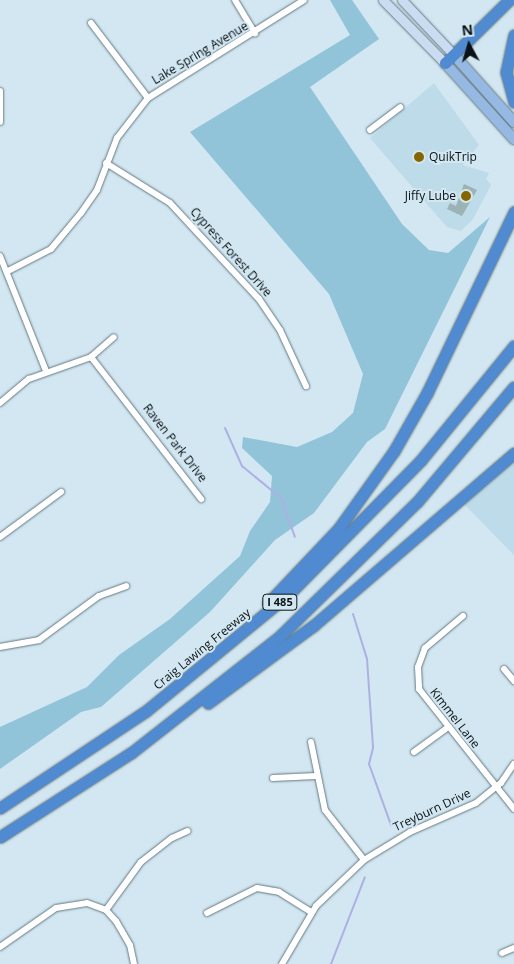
<!DOCTYPE html>
<style>
body{margin:0}
#map{position:relative;width:514px;height:964px;overflow:hidden;background:#d2e7f1;font-family:"Open Sans",sans-serif}
div>[style]{position:absolute}
[style*='--x']{left:calc(var(--x)*1px);top:calc(var(--y)*1px);width:calc(var(--w)*1px);rotate:calc(var(--a)*1deg)}
.built>*{inset:0;background:#bddbe8}
.green>*{inset:0;background:#92c4d9}
.stream>*{height:2px;margin:-1px;padding:0 1px;transform-origin:1px;border-radius:1px;background:#aeb0e3}
.building>*{inset:0;background:#9bb3b4}
.roads{filter:drop-shadow(0 0 1px #647880) drop-shadow(0 0 1px #647880)}
.street>*{height:6px;margin:-3px;padding:0 3px;transform-origin:3px;border-radius:3px;background:#fff}
.secondary>*{height:9px;margin:-4.5px;padding:0 4.5px;transform-origin:4.5px;border-radius:4.5px;background:#cadcf1}
.primary>*{height:10px;margin:-5px;padding:0 5px;transform-origin:5px;border-radius:5px;background:#96b9e3}
.highway>*{height:11px;margin:-5.5px;padding:0 5.5px;transform-origin:5.5px;border-radius:5.5px;background:#508ad1}
.dots>*{width:14px;height:14px;translate:-50% -50%;box-sizing:border-box;border:2px solid #d2e7f1;border-radius:50%}
span{translate:-50% -50%;white-space:nowrap;text-align:center;line-height:1.15;-webkit-text-stroke:4px #d2e7f1;paint-order:stroke}
.shield-label span{padding:1px 4px;background:#d2e7f1;border:1px solid;border-radius:4px;-webkit-text-stroke-width:0}
.shield-label{font-size:11px;color:#0a1215;font-weight:700}
.street-label{font-size:12px;color:#0a1215}
.poi-label{font-size:12px;color:#0a1215}
.left{translate:0 -50%;text-align:left}
.right{translate:-100% -50%;text-align:right}
.north{position:absolute;left:444px;top:20px;width:50px;height:50px;-webkit-text-stroke:4px #d2e7f1;paint-order:stroke;rotate:354deg;font-size:14px;font-weight:700;line-height:20px;text-align:center;color:#0a1215}
.north::after{content:'';display:block;margin:auto;width:18px;height:22px;background:#0a1215;clip-path:polygon(50% 0,100% 100%,50% 72%,0 100%)}
</style>
<div id="map">
<div class="built">
<i style="clip-path:polygon(434px 83px,479px 145px,463px 165px,489px 173px,486px 179px,491px 185px,473px 219px,461px 231px,447px 227px,370px 138px)"></i>
<i style="clip-path:polygon(514px 461px,514px 555px,464px 504px)"></i>
</div>
<div class="green">
<i style="clip-path:polygon(330px 0,352px 0,379px 39px,310px 87px,402px 224px,429px 250px,448px 253px,490px 217px,385px 429px,367px 442px,314px 513px,275px 540px,210px 612px,101px 707px,81px 712px,0 769px,0 727px,87px 687px,119px 655px,170px 619px,240px 556px,250px 531px,270px 502px,272px 476px,242px 448px,243px 437px,297px 447px,332px 432px,353px 413px,363px 374px,329px 294px,190px 132px,350px 35px)"></i>
</div>
<div class="stream">
<i style="--x:225;--y:428;--w:42;--a:65.9"></i>
<i style="--x:242;--y:466;--w:50;--a:39.4"></i>
<i style="--x:281;--y:498;--w:41;--a:70.3"></i>
<i style="--x:353;--y:614;--w:47;--a:72.7"></i>
<i style="--x:367;--y:659;--w:89;--a:86.1"></i>
<i style="--x:373;--y:748;--w:16;--a:104"></i>
<i style="--x:369;--y:764;--w:65;--a:70.2"></i>
<i style="--x:331;--y:964;--w:93;--a:-68.7"></i>
</div>
<div class="building">
<i style="clip-path:polygon(464px 184px,477px 190px,462px 216px,447px 209px,450px 203px,456px 206px)"></i>
</div>
<div class="roads">
<div class="street">
<i style="--x:235;--y:0;--w:39;--a:59"></i>
<i style="--x:91;--y:23;--w:94;--a:52.8"></i>
<i style="--x:0;--y:91;--w:31;--a:90"></i>
<i style="--x:370;--y:130;--w:38;--a:-37"></i>
<i style="--x:106;--y:163;--w:75;--a:32"></i>
<i style="--x:170;--y:203;--w:131;--a:47.2"></i>
<i style="--x:259;--y:299;--w:37;--a:56"></i>
<i style="--x:280;--y:330;--w:62;--a:65.1"></i>
<i style="--x:0;--y:256;--w:124;--a:68.2"></i>
<i style="--x:8;--y:271;--w:48;--a:-27.1"></i>
<i style="--x:51;--y:249;--w:47;--a:-50.2"></i>
<i style="--x:81;--y:213;--w:28;--a:-55"></i>
<i style="--x:97;--y:190;--w:56;--a:-69"></i>
<i style="--x:117;--y:138;--w:51;--a:-52.2"></i>
<i style="--x:148;--y:98;--w:184;--a:-32.1"></i>
<i style="--x:91;--y:357;--w:180;--a:52.2"></i>
<i style="--x:0;--y:403;--w:38;--a:-40"></i>
<i style="--x:29;--y:379;--w:66;--a:-19.5"></i>
<i style="--x:91;--y:357;--w:30;--a:-41"></i>
<i style="--x:0;--y:537;--w:76;--a:-36.4"></i>
<i style="--x:463;--y:616;--w:50;--a:139.9"></i>
<i style="--x:425;--y:648;--w:20;--a:110"></i>
<i style="--x:418;--y:667;--w:22;--a:87"></i>
<i style="--x:419;--y:689;--w:153;--a:51.6"></i>
<i style="--x:0;--y:647;--w:40;--a:-10"></i>
<i style="--x:39;--y:640;--w:74;--a:-36.3"></i>
<i style="--x:99;--y:596;--w:29;--a:-20"></i>
<i style="--x:504;--y:669;--w:16;--a:50"></i>
<i style="--x:311;--y:742;--w:69;--a:78.4"></i>
<i style="--x:325;--y:810;--w:63;--a:52"></i>
<i style="--x:414;--y:752;--w:41;--a:-36"></i>
<i style="--x:273;--y:778;--w:43;--a:-2.7"></i>
<i style="--x:106;--y:910;--w:59;--a:-53.9"></i>
<i style="--x:141;--y:862;--w:39;--a:-38"></i>
<i style="--x:172;--y:838;--w:17;--a:-24"></i>
<i style="--x:207;--y:913;--w:56;--a:-26.6"></i>
<i style="--x:257;--y:888;--w:22;--a:10"></i>
<i style="--x:279;--y:892;--w:38;--a:32"></i>
<i style="--x:0;--y:947;--w:68;--a:-34.9"></i>
<i style="--x:56;--y:908;--w:31;--a:-9"></i>
<i style="--x:87;--y:903;--w:20;--a:20"></i>
<i style="--x:106;--y:910;--w:15;--a:48"></i>
<i style="--x:116;--y:921;--w:28;--a:60"></i>
<i style="--x:130;--y:945;--w:19;--a:78"></i>
<i style="--x:502;--y:953;--w:13;--a:-23"></i>
<i style="--x:282;--y:964;--w:67;--a:-59.6"></i>
<i style="--x:316;--y:906;--w:66;--a:-43.8"></i>
<i style="--x:364;--y:860;--w:54;--a:-31.3"></i>
<i style="--x:410;--y:832;--w:72;--a:-23.7"></i>
<i style="--x:476;--y:803;--w:32;--a:-39"></i>
<i style="--x:501;--y:783;--w:23;--a:-56"></i>
</div>
<div class="secondary">
<i style="--x:383;--y:0;--w:88;--a:45.5"></i>
<i style="--x:402;--y:0;--w:76;--a:46.6"></i>
</div>
<div class="primary">
<i style="--x:454;--y:55;--w:90;--a:48.2"></i>
<i style="--x:445;--y:63;--w:103;--a:47.8"></i>
</div>
<div class="highway">
<i style="--x:514;--y:35;--w:38;--a:102"></i>
<i style="--x:506;--y:72;--w:31;--a:75"></i>
<i style="--x:445;--y:63;--w:90;--a:-44.5"></i>
<i style="--x:268;--y:603;--w:103;--a:-46.6"></i>
<i style="--x:339;--y:528;--w:95;--a:-54.5"></i>
<i style="--x:394;--y:451;--w:67;--a:-60.4"></i>
<i style="--x:427;--y:393;--w:201;--a:-64.3"></i>
<i style="--x:208;--y:703;--w:130;--a:-36.3"></i>
<i style="--x:313;--y:626;--w:265;--a:-40.7"></i>
<i style="--x:0;--y:808;--w:175;--a:-33.6"></i>
<i style="--x:146;--y:711;--w:185;--a:-39.3"></i>
<i style="--x:289;--y:594;--w:188;--a:-45.4"></i>
<i style="--x:421;--y:460;--w:147;--a:-50.8"></i>
<i style="--x:0;--y:837;--w:156;--a:-32.7"></i>
<i style="--x:131;--y:753;--w:189;--a:-38.1"></i>
<i style="--x:280;--y:636;--w:192;--a:-44.4"></i>
<i style="--x:417;--y:502;--w:150;--a:-49.9"></i>
</div>
</div>
<div class="dots">
<i style="left:419px;top:157px;background:#866500"></i>
<i style="left:466px;top:196px;background:#866500"></i>
</div>
<div class="shield-label">
<span style="left:280px;top:602px">I 485</span>
</div>
<div class="street-label">
<span style="left:200px;top:53px;rotate:-31deg">Lake Spring Avenue</span>
<span style="left:231px;top:252px;rotate:48deg">Cypress Forest Drive</span>
<span style="left:175px;top:443px;rotate:52deg">Raven Park Drive</span>
<span style="left:202px;top:649px;rotate:-39deg">Craig Lawing Freeway</span>
<span style="left:455px;top:718px;rotate:52deg">Kimmel Lane</span>
<span style="left:432px;top:810px;rotate:-25deg">Treyburn Drive</span>
</div>
<div class="poi-label">
<span class="left" style="left:429px;top:157px">QuikTrip</span>
<span class="right" style="left:456px;top:196px">Jiffy Lube</span>
</div>
<div class="north">N</div>
</div>
